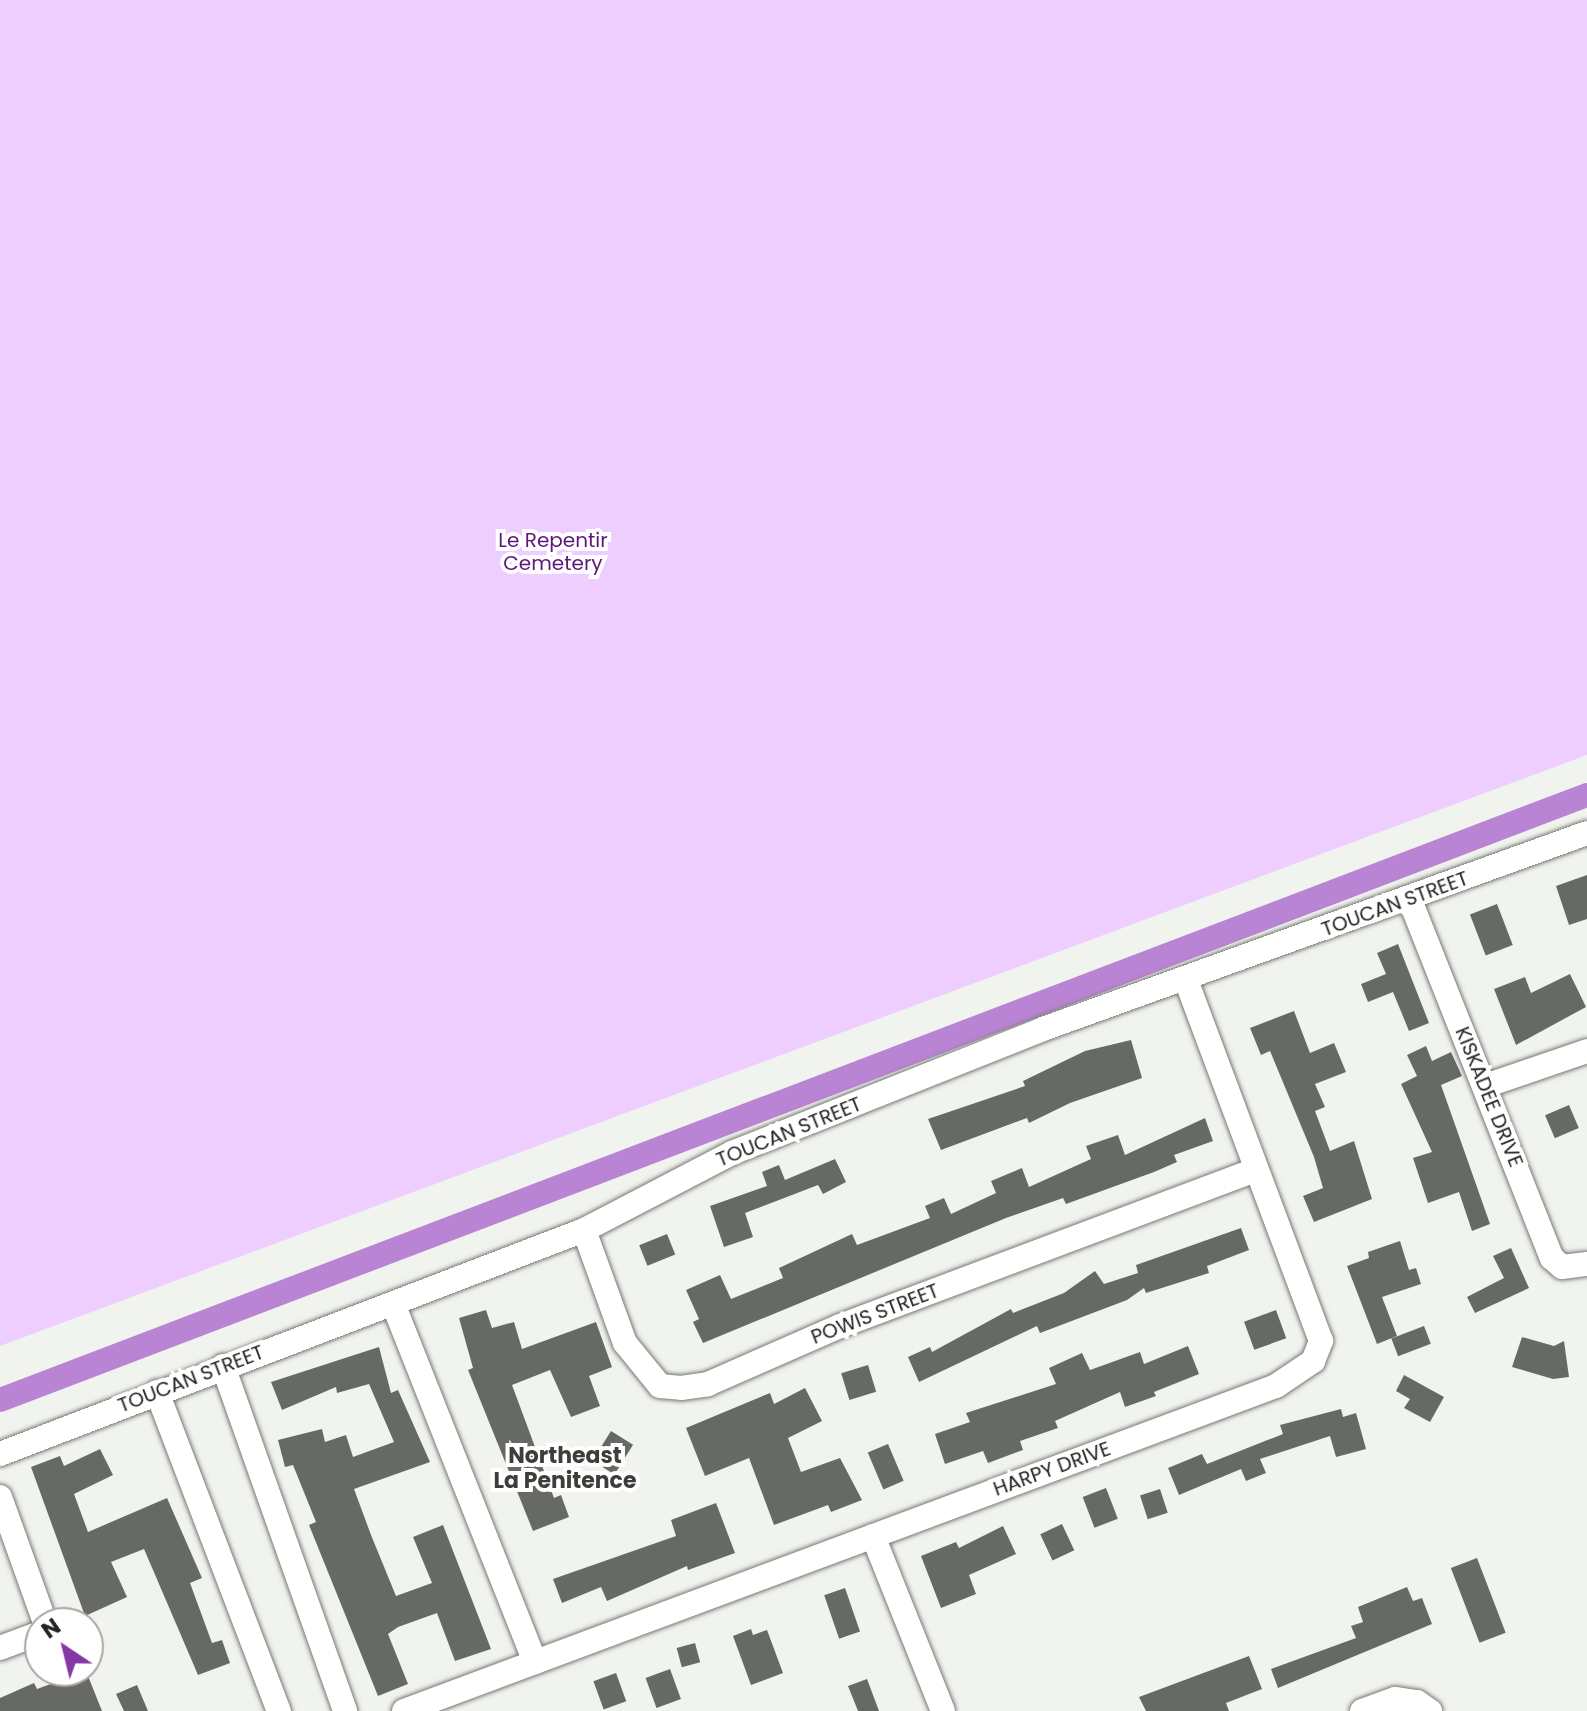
<!DOCTYPE html>
<style>
body{margin:0}
#map{position:relative;width:1587px;height:1711px;overflow:hidden;background:#f1f4ee;font-family:Poppins,sans-serif}
div>[style]{position:absolute}
[style*='--x']{left:calc(var(--x)*1px);top:calc(var(--y)*1px);width:calc(var(--w)*1px);rotate:calc(var(--a)*1deg)}
.green>*{inset:0;background:#eeceff}
.canal>*{height:24px;margin:-12px;padding:0 12px;transform-origin:12px;border-radius:12px;background:#ba84d4}
.building>*{inset:0;background:#676a64;transform-origin:0 0}
.roads{filter:drop-shadow(0 0 2px #767973) drop-shadow(0 0 2px #767973)}
.minor>*{height:24px;margin:-12px;padding:0 12px;transform-origin:12px;border-radius:12px;background:#fff}
span{translate:-50% -50%;white-space:nowrap;text-align:center;line-height:1.15;-webkit-text-stroke:8px #fff;paint-order:stroke}
.park-label{font-size:20px;color:#5d1778}
.street-label{font-size:20px;color:#232422}
.neighbourhood-label{font-size:22px;color:#3b3e39;font-weight:700}
.north{position:absolute;left:24px;top:1607px;width:80px;height:80px;box-sizing:border-box;background:#fff;border:2px solid #a7a7a7;border-radius:50%;rotate:325deg;font-size:22px;font-weight:700;line-height:32px;text-align:center;color:#232422}
.north::after{content:'';display:block;margin:auto;width:28px;height:36px;background:#8637a7;clip-path:polygon(50% 0,100% 100%,50% 72%,0 100%)}
</style>
<div id="map">
<div class="green">
<i style="clip-path:polygon(0 0,1587px 0,1587px 755px,0 1346px)"></i>
</div>
<div class="canal">
<i style="--x:0;--y:1400;--w:1698;--a:-20.87"></i>
</div>
<div class="building">
<i style="clip-path:polygon(1587px 875px,1587px 919px,1569px 925px,1556px 886px)"></i>
<i style="left:1497px;top:904px;width:44px;height:29px;rotate:69deg"></i>
<i style="clip-path:polygon(1398px 944px,1429px 1023px,1409px 1031px,1393px 992px,1368px 1002px,1361px 984px,1386px 974px,1377px 953px)"></i>
<i style="clip-path:polygon(1570px 974px,1586px 1007px,1516px 1045px,1494px 989px,1525px 977px,1531px 993px)"></i>
<i style="clip-path:polygon(1294px 1011px,1310px 1053px,1334px 1043px,1346px 1072px,1315px 1084px,1325px 1107px,1315px 1111px,1330px 1151px,1354px 1141px,1372px 1199px,1314px 1222px,1303px 1196px,1323px 1188px,1314px 1157px,1270px 1051px,1261px 1055px,1250px 1028px)"></i>
<i style="clip-path:polygon(1131px 1040px,1142px 1078px,1070px 1103px,1029px 1123px,1027px 1118px,941px 1150px,928px 1119px,1025px 1086px,1023px 1081px,1085px 1051px)"></i>
<i style="clip-path:polygon(1426px 1046px,1432px 1061px,1451px 1052px,1462px 1076px,1441px 1085px,1490px 1224px,1472px 1231px,1459px 1192px,1428px 1203px,1413px 1158px,1432px 1152px,1401px 1084px,1417px 1076px,1407px 1055px)"></i>
<i style="left:1569px;top:1105px;width:25px;height:26px;rotate:67deg"></i>
<i style="clip-path:polygon(1205px 1118px,1213px 1141px,1174px 1155px,1177px 1162px,1154px 1172px,1066px 1204px,1063px 1198px,1006px 1218px,703px 1343px,693px 1322px,699px 1319px,686px 1290px,720px 1275px,731px 1299px,783px 1278px,779px 1268px,852px 1234px,857px 1245px,930px 1218px,925px 1206px,944px 1198px,951px 1214px,996px 1193px,991px 1181px,1022px 1168px,1029px 1187px,1091px 1159px,1086px 1146px,1118px 1135px,1125px 1155px)"></i>
<i style="clip-path:polygon(835px 1159px,846px 1182px,823px 1194px,818px 1185px,745px 1213px,753px 1237px,724px 1247px,710px 1206px,767px 1186px,762px 1172px,779px 1165px,785px 1180px)"></i>
<i style="clip-path:polygon(1241px 1228px,1249px 1250px,1207px 1266px,1209px 1273px,1146px 1293px,1144px 1288px,1127px 1300px,1040px 1333px,1037px 1326px,919px 1382px,908px 1357px,930px 1347px,932px 1352px,1011px 1309px,1013px 1313px,1064px 1293px,1095px 1271px,1104px 1284px,1138px 1273px,1136px 1265px)"></i>
<i style="left:667px;top:1234px;width:22px;height:30px;rotate:68deg"></i>
<i style="clip-path:polygon(1400px 1241px,1409px 1270px,1416px 1268px,1421px 1284px,1382px 1297px,1397px 1336px,1377px 1344px,1347px 1266px,1369px 1258px,1368px 1252px)"></i>
<i style="clip-path:polygon(1511px 1248px,1529px 1288px,1475px 1313px,1467px 1297px,1504px 1278px,1493px 1256px)"></i>
<i style="clip-path:polygon(486px 1310px,492px 1328px,514px 1322px,522px 1349px,596px 1322px,612px 1367px,589px 1376px,600px 1406px,571px 1417px,550px 1370px,512px 1385px,554px 1498px,561px 1495px,569px 1517px,533px 1531px,468px 1370px,473px 1368px,459px 1318px)"></i>
<i style="left:1276px;top:1310px;width:30px;height:34px;rotate:70deg"></i>
<i style="left:1424px;top:1326px;width:19px;height:35px;rotate:69deg"></i>
<i style="clip-path:polygon(1522px 1337px,1554px 1346px,1564px 1341px,1569px 1377px,1553px 1379px,1512px 1367px)"></i>
<i style="clip-path:polygon(1188px 1346px,1199px 1374px,1154px 1392px,1156px 1396px,1125px 1407px,1120px 1392px,1055px 1421px,1058px 1428px,1020px 1441px,1023px 1450px,988px 1463px,983px 1451px,945px 1464px,935px 1434px,970px 1422px,966px 1413px,1056px 1384px,1049px 1368px,1082px 1353px,1090px 1370px,1140px 1352px,1144px 1364px)"></i>
<i style="clip-path:polygon(379px 1347px,391px 1393px,398px 1390px,430px 1462px,354px 1489px,371px 1535px,396px 1596px,432px 1583px,413px 1537px,443px 1525px,491px 1649px,455px 1661px,437px 1613px,398px 1627px,388px 1634px,408px 1684px,378px 1696px,309px 1525px,316px 1522px,293px 1465px,285px 1467px,278px 1440px,322px 1429px,325px 1442px,346px 1435px,353px 1457px,394px 1442px,369px 1384px,337px 1393px,336px 1387px,282px 1410px,271px 1382px)"></i>
<i style="left:868px;top:1365px;width:28px;height:28px;rotate:73deg"></i>
<i style="clip-path:polygon(1404px 1375px,1444px 1397px,1430px 1422px,1404px 1408px,1410px 1399px,1396px 1391px)"></i>
<i style="clip-path:polygon(805px 1388px,822px 1421px,788px 1438px,801px 1472px,840px 1458px,862px 1500px,831px 1512px,828px 1505px,774px 1525px,749px 1458px,705px 1476px,686px 1428px,770px 1393px,774px 1404px)"></i>
<i style="clip-path:polygon(1341px 1409px,1343px 1417px,1356px 1413px,1366px 1449px,1336px 1457px,1330px 1436px,1260px 1459px,1266px 1473px,1246px 1481px,1241px 1469px,1179px 1495px,1168px 1468px,1202px 1454px,1207px 1464px,1283px 1434px,1280px 1425px)"></i>
<i style="left:611px;top:1431px;width:26px;height:35px;rotate:32deg"></i>
<i style="left:888px;top:1444px;width:40px;height:22px;rotate:67deg"></i>
<i style="clip-path:polygon(100px 1449px,113px 1475px,74px 1494px,88px 1532px,167px 1498px,202px 1578px,190px 1583px,212px 1643px,222px 1640px,230px 1663px,198px 1675px,144px 1549px,111px 1562px,127px 1597px,85px 1616px,31px 1467px,60px 1456px,64px 1466px)"></i>
<i style="left:1106px;top:1488px;width:33px;height:25px;rotate:69deg"></i>
<i style="left:1160px;top:1489px;width:25px;height:21px;rotate:72deg"></i>
<i style="clip-path:polygon(716px 1503px,735px 1553px,688px 1570px,687px 1566px,607px 1601px,601px 1587px,562px 1603px,553px 1579px,676px 1536px,671px 1520px)"></i>
<i style="left:1062px;top:1524px;width:29px;height:24px;rotate:65deg"></i>
<i style="clip-path:polygon(1003px 1526px,1016px 1554px,969px 1575px,976px 1594px,941px 1608px,921px 1556px,956px 1542px,959px 1548px)"></i>
<i style="left:1477px;top:1558px;width:80px;height:28px;rotate:69deg"></i>
<i style="clip-path:polygon(1407px 1587px,1413px 1601px,1422px 1598px,1432px 1624px,1278px 1688px,1271px 1669px,1356px 1638px,1351px 1626px,1363px 1622px,1358px 1607px)"></i>
<i style="left:845px;top:1588px;width:46px;height:22px;rotate:71deg"></i>
<i style="clip-path:polygon(751px 1629px,753px 1635px,767px 1630px,783px 1673px,751px 1685px,733px 1636px)"></i>
<i style="left:695px;top:1643px;width:20px;height:19px;rotate:75deg"></i>
<i style="clip-path:polygon(1249px 1656px,1262px 1689px,1226px 1703px,1229px 1711px,1146px 1711px,1139px 1697px)"></i>
<i style="left:670px;top:1669px;width:32px;height:26px;rotate:70deg"></i>
<i style="clip-path:polygon(86px 1671px,102px 1711px,0 1711px,0 1698px,34px 1683px,37px 1689px)"></i>
<i style="left:616px;top:1673px;width:30px;height:24px;rotate:70deg"></i>
<i style="clip-path:polygon(867px 1679px,879px 1711px,858px 1711px,848px 1686px)"></i>
<i style="clip-path:polygon(137px 1685px,148px 1711px,124px 1711px,116px 1694px)"></i>
</div>
<div class="roads">
<div class="minor">
<i style="--x:1410;--y:900;--w:385;--a:68.4"></i>
<i style="--x:1552;--y:1258;--w:13;--a:42"></i>
<i style="--x:1562;--y:1267;--w:25;--a:-7"></i>
<i style="--x:1485;--y:1086;--w:108;--a:-18.9"></i>
<i style="--x:584;--y:1230;--w:120;--a:70.1"></i>
<i style="--x:625;--y:1343;--w:55;--a:50.9"></i>
<i style="--x:660;--y:1386;--w:21;--a:5"></i>
<i style="--x:681;--y:1388;--w:27;--a:-8"></i>
<i style="--x:708;--y:1384;--w:144;--a:-23.7"></i>
<i style="--x:840;--y:1326;--w:443;--a:-20.6"></i>
<i style="--x:394;--y:1306;--w:383;--a:68.4"></i>
<i style="--x:223;--y:1366;--w:366;--a:70.5"></i>
<i style="--x:157;--y:1392;--w:342;--a:69.1"></i>
<i style="--x:0;--y:1454;--w:625;--a:-20.98"></i>
<i style="--x:584;--y:1230;--w:167;--a:-27.5"></i>
<i style="--x:732;--y:1153;--w:335;--a:-21.7"></i>
<i style="--x:1043;--y:1029;--w:578;--a:-19.81"></i>
<i style="--x:0;--y:1497;--w:134;--a:70.3"></i>
<i style="--x:873;--y:1536;--w:188;--a:68.2"></i>
<i style="--x:0;--y:1648;--w:43;--a:-20.6"></i>
<i style="--x:404;--y:1711;--w:931;--a:-20.44"></i>
<i style="--x:1276;--y:1386;--w:45;--a:-34"></i>
<i style="--x:1313;--y:1361;--w:22;--a:-68"></i>
<i style="--x:1321;--y:1341;--w:386;--a:-110.5"></i>
<i style="--x:1362;--y:1711;--w:35;--a:-20"></i>
<i style="--x:1395;--y:1699;--w:22;--a:8"></i>
<i style="--x:1417;--y:1702;--w:16;--a:35"></i>
</div>
</div>
<div class="park-label">
<span style="left:553px;top:552px">Le Repentir<br>Cemetery</span>
</div>
<div class="street-label">
<span style="left:1395px;top:904px;rotate:-20deg">TOUCAN STREET</span>
<span style="left:1489px;top:1097px;rotate:68deg">KISKADEE DRIVE</span>
<span style="left:789px;top:1132px;rotate:-22deg">TOUCAN STREET</span>
<span style="left:875px;top:1314px;rotate:-21deg">POWIS STREET</span>
<span style="left:191px;top:1379px;rotate:-21deg">TOUCAN STREET</span>
<span style="left:1052px;top:1469px;rotate:-20deg">HARPY DRIVE</span>
</div>
<div class="neighbourhood-label">
<span style="left:565px;top:1468px">Northeast<br>La Penitence</span>
</div>
<div class="north">N</div>
</div>
